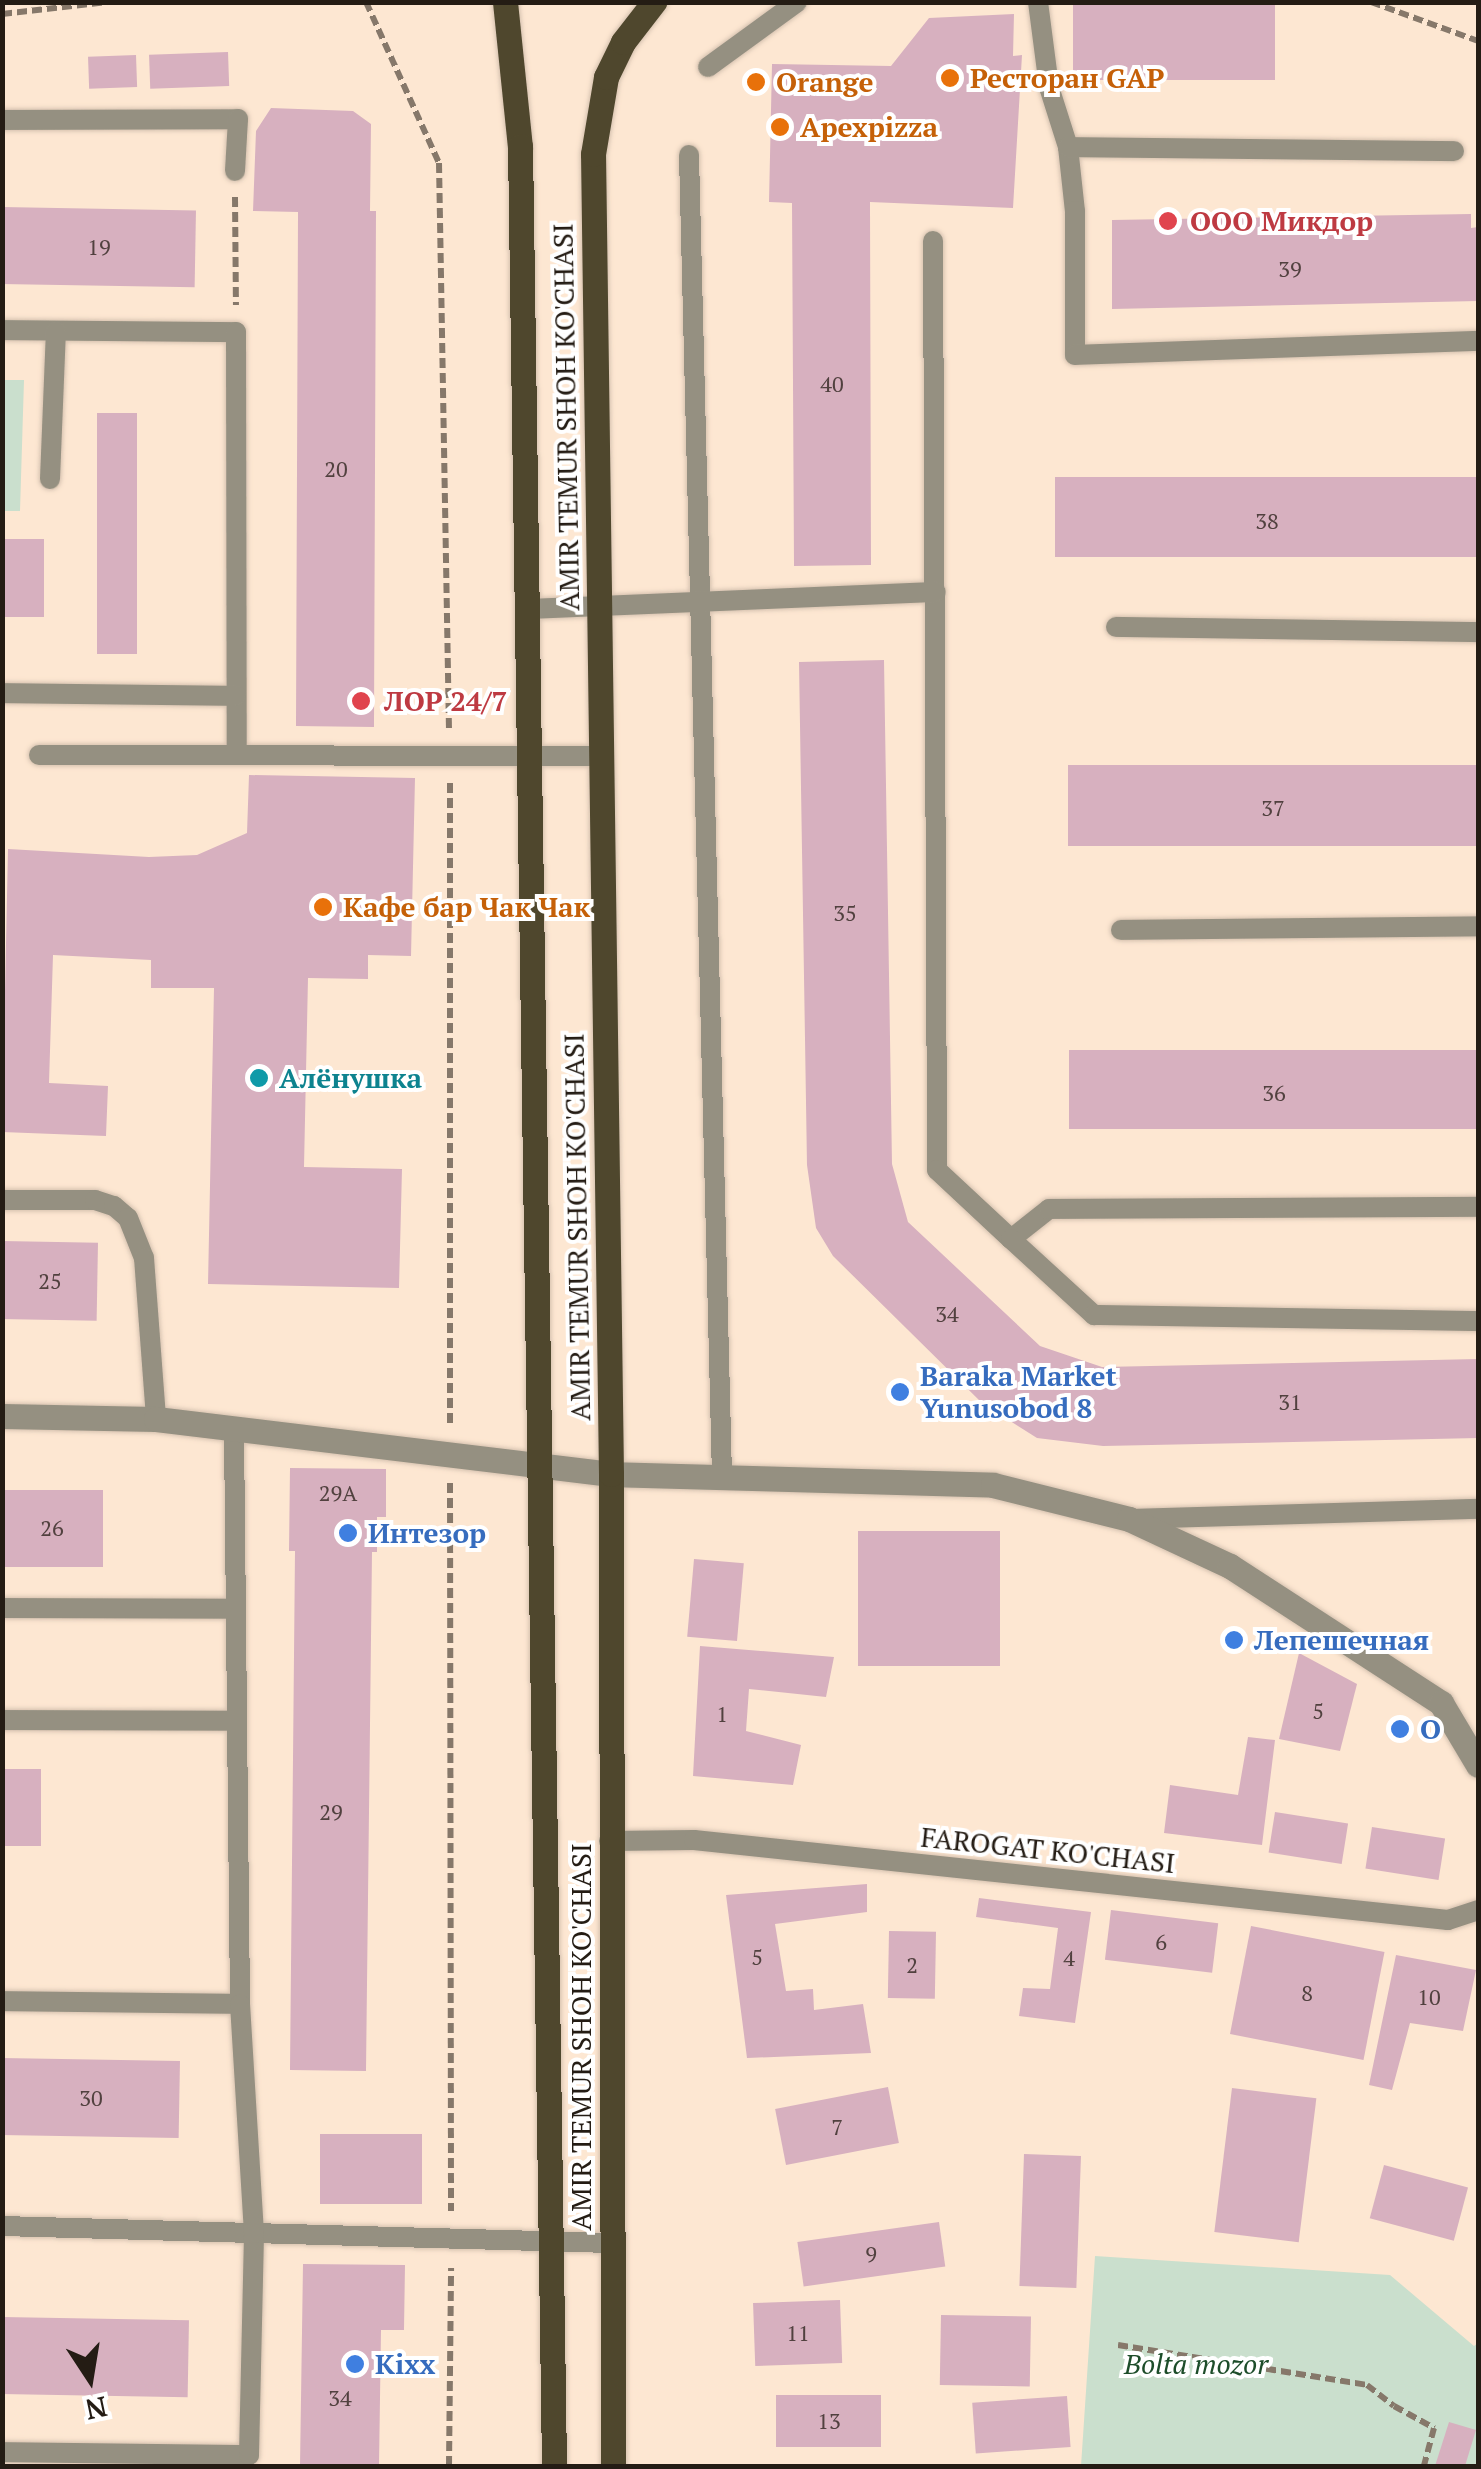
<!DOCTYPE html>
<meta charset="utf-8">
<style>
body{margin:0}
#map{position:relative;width:1481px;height:2469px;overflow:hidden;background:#fde7d2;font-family:"PT Serif",serif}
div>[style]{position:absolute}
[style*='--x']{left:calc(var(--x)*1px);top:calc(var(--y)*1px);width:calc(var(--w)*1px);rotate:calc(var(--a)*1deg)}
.green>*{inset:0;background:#cadfcd}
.building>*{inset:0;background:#d7b0bf;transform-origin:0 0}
.path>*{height:6px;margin-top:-3px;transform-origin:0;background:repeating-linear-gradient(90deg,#86786a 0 10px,transparent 0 15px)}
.roads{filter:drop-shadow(0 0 2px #d6c2b0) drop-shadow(0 0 2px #d6c2b0)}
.lane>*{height:20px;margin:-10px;padding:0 10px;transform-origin:10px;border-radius:10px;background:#959081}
.street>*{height:25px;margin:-12.5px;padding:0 12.5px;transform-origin:12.5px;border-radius:12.5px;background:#959081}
.primary>*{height:25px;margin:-12.5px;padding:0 12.5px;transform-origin:12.5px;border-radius:12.5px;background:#4f472d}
.dots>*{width:28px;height:28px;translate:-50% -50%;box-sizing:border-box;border:5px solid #fff;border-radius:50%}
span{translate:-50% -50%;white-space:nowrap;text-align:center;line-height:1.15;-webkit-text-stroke:8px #fff;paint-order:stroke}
.number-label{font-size:22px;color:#51413f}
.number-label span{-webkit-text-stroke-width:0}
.food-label{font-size:28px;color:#c56008;font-weight:700}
.left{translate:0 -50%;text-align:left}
.health-label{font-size:28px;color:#be3a42;font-weight:700}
.street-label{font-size:28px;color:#241c14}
.culture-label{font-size:28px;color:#0d838f;font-weight:700}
.shop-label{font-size:28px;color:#366cbe;font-weight:700}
.park-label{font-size:28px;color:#1d4d2a;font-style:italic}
.frame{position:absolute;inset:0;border:5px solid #241c14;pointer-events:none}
.north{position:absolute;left:40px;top:2329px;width:100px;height:100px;-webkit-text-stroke:8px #fff;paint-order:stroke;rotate:168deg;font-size:28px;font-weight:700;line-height:40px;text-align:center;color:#241c14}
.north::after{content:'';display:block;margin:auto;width:35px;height:45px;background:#241c14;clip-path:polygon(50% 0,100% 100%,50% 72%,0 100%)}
</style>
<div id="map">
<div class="green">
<i style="clip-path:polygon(3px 380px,24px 380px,20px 511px,3px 511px)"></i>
<i style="clip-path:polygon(1095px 2256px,1390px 2275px,1474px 2346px,1478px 2343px,1478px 2466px,1081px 2466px)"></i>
</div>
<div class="building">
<i style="left:1073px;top:2px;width:202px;height:78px"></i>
<i style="clip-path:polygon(1014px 14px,1013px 56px,1022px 55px,1013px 208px,870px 202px,871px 565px,794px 566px,792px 203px,769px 202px,772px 64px,891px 66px,929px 18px)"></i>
<i style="left:228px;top:52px;width:34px;height:79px;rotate:88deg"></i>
<i style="left:136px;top:55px;width:32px;height:48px;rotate:88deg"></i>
<i style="clip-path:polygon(271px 108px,353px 111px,371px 124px,370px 211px,376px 211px,374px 727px,296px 726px,298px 212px,253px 211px,256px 131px)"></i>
<i style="left:2px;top:207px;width:194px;height:77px;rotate:1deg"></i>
<i style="clip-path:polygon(1471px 214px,1471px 228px,1478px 227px,1478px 301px,1112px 309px,1112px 220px)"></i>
<i style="left:97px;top:413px;width:40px;height:241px"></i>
<i style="left:1478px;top:477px;width:80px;height:423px;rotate:90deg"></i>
<i style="left:2px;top:539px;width:42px;height:78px"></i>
<i style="clip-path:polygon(884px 660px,892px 1164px,908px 1222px,1040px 1346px,1102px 1367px,1478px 1359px,1478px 1438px,1103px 1446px,1037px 1438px,982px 1403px,833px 1256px,816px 1228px,807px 1165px,799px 662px)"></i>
<i style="left:1478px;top:765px;width:81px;height:410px;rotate:90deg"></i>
<i style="clip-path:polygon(249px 775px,415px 778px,411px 956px,368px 955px,368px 979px,308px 978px,304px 1167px,402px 1169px,399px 1288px,208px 1284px,214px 988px,151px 988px,151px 960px,53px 955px,49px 1083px,108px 1086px,106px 1136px,2px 1132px,8px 849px,149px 857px,197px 855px,247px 833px)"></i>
<i style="left:1478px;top:1050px;width:79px;height:409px;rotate:90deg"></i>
<i style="left:2px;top:1241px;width:96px;height:78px;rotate:1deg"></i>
<i style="clip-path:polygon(290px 1468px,386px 1469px,386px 1517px,377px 1517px,377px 1552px,372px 1552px,366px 2071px,290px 2070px,295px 1551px,289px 1551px)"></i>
<i style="left:2px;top:1490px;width:101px;height:77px"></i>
<i style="left:858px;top:1531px;width:142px;height:135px"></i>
<i style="left:694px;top:1559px;width:50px;height:78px;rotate:5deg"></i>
<i style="clip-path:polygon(700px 1646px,834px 1657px,826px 1697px,749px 1689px,746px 1731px,801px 1745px,793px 1785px,693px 1776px)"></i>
<i style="clip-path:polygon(1299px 1653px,1357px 1684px,1340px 1751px,1279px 1739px)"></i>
<i style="clip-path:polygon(1248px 1737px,1275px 1740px,1262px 1845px,1164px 1833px,1170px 1785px,1238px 1795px)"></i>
<i style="left:2px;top:1769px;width:39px;height:77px"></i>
<i style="left:1275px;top:1812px;width:74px;height:41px;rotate:9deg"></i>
<i style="left:1372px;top:1827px;width:74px;height:42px;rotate:9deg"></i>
<i style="clip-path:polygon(867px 1884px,867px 1912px,775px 1924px,786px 1991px,813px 1989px,814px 2010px,863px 2004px,871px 2053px,747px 2058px,726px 1895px)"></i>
<i style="clip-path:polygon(979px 1898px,1091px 1912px,1075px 2023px,1019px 2016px,1023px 1988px,1050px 1989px,1058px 1928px,976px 1917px)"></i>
<i style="left:1111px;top:1910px;width:108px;height:50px;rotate:7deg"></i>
<i style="left:1251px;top:1926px;width:136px;height:110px;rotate:11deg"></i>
<i style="left:889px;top:1931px;width:47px;height:67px;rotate:1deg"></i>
<i style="clip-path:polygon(1396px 1955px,1476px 1970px,1463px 2031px,1410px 2023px,1392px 2090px,1369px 2085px)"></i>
<i style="left:2px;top:2058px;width:178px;height:77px;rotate:1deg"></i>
<i style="left:888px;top:2087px;width:57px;height:115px;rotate:79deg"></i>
<i style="left:1232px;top:2088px;width:85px;height:145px;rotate:7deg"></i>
<i style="left:320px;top:2134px;width:102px;height:70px"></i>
<i style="left:1024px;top:2154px;width:57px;height:132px;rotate:2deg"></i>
<i style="left:1384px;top:2165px;width:87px;height:55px;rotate:15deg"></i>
<i style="left:939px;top:2222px;width:45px;height:143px;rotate:82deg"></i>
<i style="clip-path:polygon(303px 2264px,405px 2265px,404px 2330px,381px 2330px,379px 2466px,300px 2466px)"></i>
<i style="left:840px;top:2300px;width:63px;height:87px;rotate:88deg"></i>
<i style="left:941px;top:2315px;width:90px;height:70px;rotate:1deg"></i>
<i style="left:2px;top:2317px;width:187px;height:77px;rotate:1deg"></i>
<i style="left:776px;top:2395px;width:105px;height:52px"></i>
<i style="left:1067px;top:2396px;width:51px;height:95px;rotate:86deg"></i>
<i style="clip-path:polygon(1449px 2422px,1476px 2430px,1465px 2466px,1435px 2466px)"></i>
</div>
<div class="path">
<i style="--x:366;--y:2;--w:177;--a:65.6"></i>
<i style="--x:439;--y:163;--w:568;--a:88.99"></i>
<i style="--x:1371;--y:2;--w:114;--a:20"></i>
<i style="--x:2;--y:14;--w:106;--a:-6.5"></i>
<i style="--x:235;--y:197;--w:108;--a:89.5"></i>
<i style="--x:450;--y:783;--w:643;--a:90"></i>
<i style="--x:450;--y:1483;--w:728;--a:89.92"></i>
<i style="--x:1118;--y:2345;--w:252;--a:9.1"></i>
<i style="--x:1367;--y:2385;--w:34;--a:38"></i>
<i style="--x:1394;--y:2406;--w:46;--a:28.8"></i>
<i style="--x:1434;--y:2428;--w:39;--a:105"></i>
<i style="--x:449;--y:2466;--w:198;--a:-89.4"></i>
</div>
<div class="roads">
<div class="lane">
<i style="--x:1038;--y:2;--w:86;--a:82.6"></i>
<i style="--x:1049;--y:87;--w:63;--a:72.4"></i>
<i style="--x:1068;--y:147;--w:64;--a:83.8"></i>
<i style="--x:1075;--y:211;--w:144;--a:90"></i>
<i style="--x:1075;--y:355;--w:403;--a:-2"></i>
<i style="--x:708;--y:67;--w:110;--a:-36.1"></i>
<i style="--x:2;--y:120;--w:236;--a:-0.2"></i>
<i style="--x:238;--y:119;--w:52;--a:93.3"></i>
<i style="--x:1068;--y:147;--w:386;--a:0.6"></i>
<i style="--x:689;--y:155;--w:1322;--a:88.57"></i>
<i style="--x:933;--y:241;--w:929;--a:89.75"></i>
<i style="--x:937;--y:1170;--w:101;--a:43"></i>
<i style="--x:1011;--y:1239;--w:48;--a:-38.3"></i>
<i style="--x:1049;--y:1209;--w:429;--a:-0.3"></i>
<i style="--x:2;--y:330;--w:234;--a:0.5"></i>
<i style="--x:236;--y:332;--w:423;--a:89.9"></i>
<i style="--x:50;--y:479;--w:148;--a:-87.7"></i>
<i style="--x:527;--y:609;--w:409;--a:-2.4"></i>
<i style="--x:1116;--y:627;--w:362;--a:0.8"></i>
<i style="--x:2;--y:693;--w:234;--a:0.7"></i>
<i style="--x:39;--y:755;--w:560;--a:0.1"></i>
<i style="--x:1121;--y:930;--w:357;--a:-0.6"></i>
<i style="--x:2;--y:1200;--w:93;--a:0"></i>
<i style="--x:95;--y:1200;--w:20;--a:18"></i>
<i style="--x:114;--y:1206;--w:18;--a:41"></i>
<i style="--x:128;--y:1218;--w:43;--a:68.2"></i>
<i style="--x:144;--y:1258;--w:161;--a:85.7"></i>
<i style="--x:1011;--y:1239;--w:113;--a:42.5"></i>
<i style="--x:1094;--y:1315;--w:384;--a:0.9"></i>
<i style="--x:1131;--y:1519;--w:347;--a:-1.7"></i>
<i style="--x:2;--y:1608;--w:233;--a:0.2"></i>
<i style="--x:2;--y:1720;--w:232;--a:0.2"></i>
<i style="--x:609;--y:1841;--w:85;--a:-0.7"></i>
<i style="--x:694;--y:1840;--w:758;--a:6.06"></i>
<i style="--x:1448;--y:1920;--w:32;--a:-18"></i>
<i style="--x:2;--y:2001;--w:238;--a:0.7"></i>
<i style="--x:240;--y:2004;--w:577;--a:-90.6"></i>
<i style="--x:2;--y:2226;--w:610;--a:1.6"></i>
<i style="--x:2;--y:2452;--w:247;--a:0.7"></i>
<i style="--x:249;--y:2455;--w:222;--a:-88.7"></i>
<i style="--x:254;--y:2233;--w:229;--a:-93.5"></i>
</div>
<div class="street">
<i style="--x:2;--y:1416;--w:154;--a:1.1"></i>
<i style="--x:156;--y:1419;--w:458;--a:6.9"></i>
<i style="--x:611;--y:1474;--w:382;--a:1.6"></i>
<i style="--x:993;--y:1485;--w:140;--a:14"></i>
<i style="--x:1129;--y:1519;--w:111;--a:25"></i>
<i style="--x:1230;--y:1566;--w:252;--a:33"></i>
<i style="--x:1441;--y:1703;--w:72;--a:59.2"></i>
</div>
<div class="primary">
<i style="--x:505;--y:2;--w:145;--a:84.1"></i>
<i style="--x:520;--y:146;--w:2320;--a:89.16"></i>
<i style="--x:613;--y:2466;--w:992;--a:-90.12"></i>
<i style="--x:611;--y:1474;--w:1320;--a:-90.78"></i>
<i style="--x:593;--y:154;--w:78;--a:-80.4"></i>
<i style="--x:606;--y:77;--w:39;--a:-64"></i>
<i style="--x:623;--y:42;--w:51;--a:-52.2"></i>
</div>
</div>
<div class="dots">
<i style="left:950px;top:78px;background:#e8710a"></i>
<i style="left:756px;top:82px;background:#e8710a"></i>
<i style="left:780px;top:127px;background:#e8710a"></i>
<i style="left:1168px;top:221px;background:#e0444e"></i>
<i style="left:361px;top:701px;background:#e0444e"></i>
<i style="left:323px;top:907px;background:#e8710a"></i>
<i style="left:259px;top:1078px;background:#0f9aa8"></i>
<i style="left:900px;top:1392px;background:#3f7fe0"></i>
<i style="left:348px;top:1533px;background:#3f7fe0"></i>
<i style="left:1234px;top:1640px;background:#3f7fe0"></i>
<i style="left:1400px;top:1729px;background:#3f7fe0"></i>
<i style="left:355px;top:2364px;background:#3f7fe0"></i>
</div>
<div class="number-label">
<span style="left:99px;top:247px">19</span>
<span style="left:1290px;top:269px">39</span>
<span style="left:832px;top:384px">40</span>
<span style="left:336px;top:469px">20</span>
<span style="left:1267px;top:521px">38</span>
<span style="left:1273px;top:808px">37</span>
<span style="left:845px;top:913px">35</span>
<span style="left:1274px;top:1093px">36</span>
<span style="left:50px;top:1281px">25</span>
<span style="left:947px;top:1314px">34</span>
<span style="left:1290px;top:1402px">31</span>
<span style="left:338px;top:1493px">29A</span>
<span style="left:52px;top:1528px">26</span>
<span style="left:1318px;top:1711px">5</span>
<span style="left:722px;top:1714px">1</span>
<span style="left:331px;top:1812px">29</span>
<span style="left:1161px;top:1942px">6</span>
<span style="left:757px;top:1957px">5</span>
<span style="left:1069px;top:1958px">4</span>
<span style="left:912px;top:1965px">2</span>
<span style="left:1307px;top:1993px">8</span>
<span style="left:1429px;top:1997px">10</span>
<span style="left:91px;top:2098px">30</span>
<span style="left:837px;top:2127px">7</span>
<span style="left:871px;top:2254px">9</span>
<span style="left:798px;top:2333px">11</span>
<span style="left:340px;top:2398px">34</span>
<span style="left:829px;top:2421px">13</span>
</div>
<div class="food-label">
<span class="left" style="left:970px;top:78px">Ресторан GAP</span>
<span class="left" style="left:776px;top:82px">Orange</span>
<span class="left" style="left:800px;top:127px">Apexpizza</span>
<span class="left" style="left:343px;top:907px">Кафе бар Чак Чак</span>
</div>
<div class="health-label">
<span class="left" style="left:1190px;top:221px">ООО Микдор</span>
<span class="left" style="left:384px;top:701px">ЛОР 24/7</span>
</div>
<div class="street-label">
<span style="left:566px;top:417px;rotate:-91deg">AMIR TEMUR SHOH KO'CHASI</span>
<span style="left:577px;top:1227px;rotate:-91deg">AMIR TEMUR SHOH KO'CHASI</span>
<span style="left:1048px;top:1850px;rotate:6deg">FAROGAT KO'CHASI</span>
<span style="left:581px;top:2037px;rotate:-90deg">AMIR TEMUR SHOH KO'CHASI</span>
</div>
<div class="culture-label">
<span class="left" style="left:279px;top:1078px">Алёнушка</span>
</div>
<div class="shop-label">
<span class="left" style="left:920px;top:1392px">Baraka Market<br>Yunusobod 8</span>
<span class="left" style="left:368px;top:1533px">Интезор</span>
<span class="left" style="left:1254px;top:1640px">Лепешечная</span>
<span class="left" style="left:1420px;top:1729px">О</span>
<span class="left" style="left:375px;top:2364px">Kixx</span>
</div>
<div class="park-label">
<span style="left:1196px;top:2364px">Bolta mozor</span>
</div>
<div class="frame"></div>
<div class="north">N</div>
</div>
